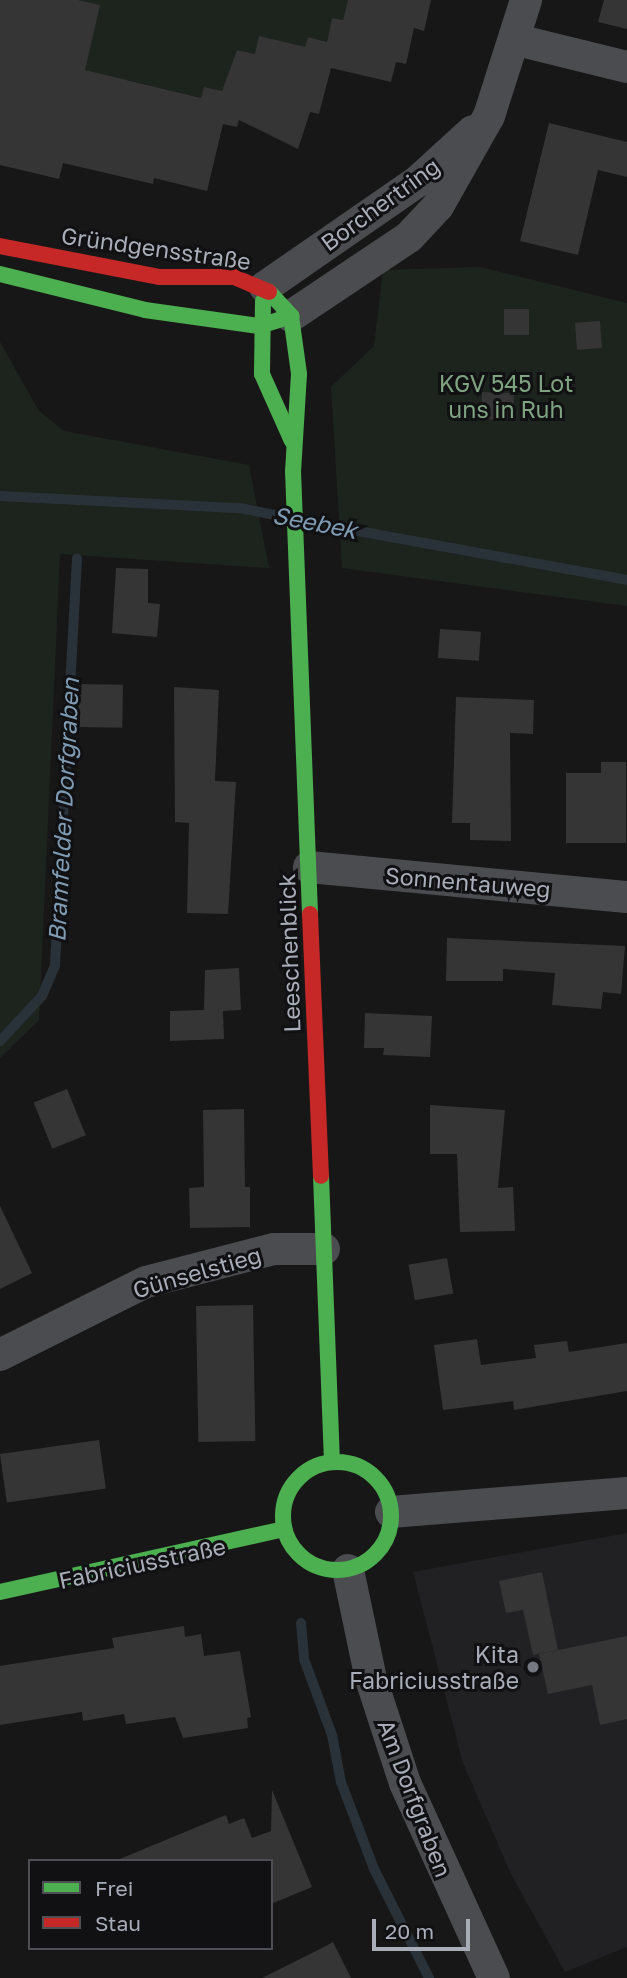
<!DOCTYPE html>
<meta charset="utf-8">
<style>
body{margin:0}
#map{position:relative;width:627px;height:1978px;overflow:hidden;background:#171717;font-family:"Golos Text",sans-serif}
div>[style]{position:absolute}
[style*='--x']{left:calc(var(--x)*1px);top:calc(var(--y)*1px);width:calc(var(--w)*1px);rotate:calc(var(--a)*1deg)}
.built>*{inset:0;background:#212123}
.green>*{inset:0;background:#1d241e}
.stream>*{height:10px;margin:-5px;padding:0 5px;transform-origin:5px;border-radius:5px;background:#2a3239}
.building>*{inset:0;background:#353536;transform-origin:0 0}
.street>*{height:32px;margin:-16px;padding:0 16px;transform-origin:16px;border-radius:16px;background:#4b4c50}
.fast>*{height:16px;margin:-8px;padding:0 8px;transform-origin:8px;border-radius:8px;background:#4caf50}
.fast>.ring{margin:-8px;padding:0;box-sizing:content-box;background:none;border:16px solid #4caf50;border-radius:50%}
.jam>*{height:16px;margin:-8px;padding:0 8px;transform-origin:8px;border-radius:8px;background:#c62828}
.dots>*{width:19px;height:19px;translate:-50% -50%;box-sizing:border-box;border:4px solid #111113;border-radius:50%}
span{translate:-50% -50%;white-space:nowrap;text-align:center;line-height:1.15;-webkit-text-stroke:6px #111113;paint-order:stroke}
.street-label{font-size:23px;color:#a8adb8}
.park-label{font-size:23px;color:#7fa381}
.poi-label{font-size:23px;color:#a8adb8}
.right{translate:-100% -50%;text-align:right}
.water-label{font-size:24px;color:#7f9bb3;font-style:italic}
.legend{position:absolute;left:28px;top:1859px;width:245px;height:91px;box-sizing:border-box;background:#111113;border:2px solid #4d4f55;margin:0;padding:9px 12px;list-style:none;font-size:21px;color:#a8adb8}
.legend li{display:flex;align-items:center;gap:14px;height:35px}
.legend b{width:35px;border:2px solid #4d4f55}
.scale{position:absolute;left:372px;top:1919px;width:98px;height:32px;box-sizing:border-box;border:4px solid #a8adb8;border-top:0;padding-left:9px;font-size:21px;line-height:24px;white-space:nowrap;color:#a8adb8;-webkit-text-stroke:5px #111113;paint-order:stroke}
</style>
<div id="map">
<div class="built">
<i style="clip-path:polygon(627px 1533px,627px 1947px,565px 1972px,510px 1872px,463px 1763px,413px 1572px)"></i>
</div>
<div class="green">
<i style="clip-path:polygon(78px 0,348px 0,343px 20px,332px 18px,327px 42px,308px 37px,305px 47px,255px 54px,237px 50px,222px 91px,204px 87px,201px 98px,128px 80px,82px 81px)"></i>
<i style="clip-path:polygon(480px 267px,627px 303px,627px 606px,342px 568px,331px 387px,374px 346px,383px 270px)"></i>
<i style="clip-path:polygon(0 342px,39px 411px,64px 431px,249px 465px,269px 568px,60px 554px,39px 1020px,0 1058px)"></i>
</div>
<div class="stream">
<i style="--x:0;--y:496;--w:240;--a:2.9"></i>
<i style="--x:240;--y:508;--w:50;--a:11.5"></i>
<i style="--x:303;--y:521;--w:329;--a:10.3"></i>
<i style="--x:0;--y:1041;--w:62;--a:-47"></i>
<i style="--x:42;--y:996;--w:34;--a:-67"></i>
<i style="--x:55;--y:965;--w:407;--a:-86.9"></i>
<i style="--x:301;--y:1623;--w:36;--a:85"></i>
<i style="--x:304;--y:1659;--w:81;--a:69.8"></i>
<i style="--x:332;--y:1735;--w:48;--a:79.2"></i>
<i style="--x:341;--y:1782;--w:93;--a:69.2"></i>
<i style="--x:374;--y:1869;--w:122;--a:63.2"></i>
</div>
<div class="building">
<i style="clip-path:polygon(0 0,78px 0,100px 5px,85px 70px,201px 98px,204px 87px,222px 91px,237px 50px,255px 54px,259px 36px,305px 47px,308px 37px,327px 42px,332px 18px,343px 20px,348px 0,431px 0,424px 31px,414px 28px,406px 64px,396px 62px,391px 82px,331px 68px,319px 114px,310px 112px,298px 149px,239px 120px,237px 127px,223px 124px,207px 191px,154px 178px,153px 184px,63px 163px,59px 179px,0 165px)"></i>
<i style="clip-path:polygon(604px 0,627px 0,627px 29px,598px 22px)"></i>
<i style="clip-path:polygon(549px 123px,627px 142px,627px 177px,598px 170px,578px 255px,520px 241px)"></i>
<i style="left:504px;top:309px;width:25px;height:26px"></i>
<i style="left:600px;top:321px;width:27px;height:25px;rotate:86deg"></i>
<i style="left:482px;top:392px;width:32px;height:27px;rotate:2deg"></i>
<i style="clip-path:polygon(116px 568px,148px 569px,148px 603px,160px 604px,157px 637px,112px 633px)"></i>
<i style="left:440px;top:629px;width:41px;height:29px;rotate:4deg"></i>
<i style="left:79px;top:684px;width:44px;height:43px;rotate:1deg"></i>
<i style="clip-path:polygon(174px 687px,219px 690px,215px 781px,236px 782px,228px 914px,187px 913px,189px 823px,175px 822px)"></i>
<i style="clip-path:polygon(456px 697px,534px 700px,533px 734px,510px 733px,511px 841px,470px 840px,470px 823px,452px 823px)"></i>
<i style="clip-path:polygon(601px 762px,626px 762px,626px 843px,566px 843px,566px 773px,601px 773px)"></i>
<i style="clip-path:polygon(447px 938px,625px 946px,621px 994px,603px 992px,601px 1009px,552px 1005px,555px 973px,503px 969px,503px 981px,446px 981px)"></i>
<i style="clip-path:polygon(239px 968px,241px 1010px,223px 1011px,224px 1039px,170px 1041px,170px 1011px,204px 1010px,205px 970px)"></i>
<i style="clip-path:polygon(365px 1013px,432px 1016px,430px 1057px,383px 1055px,384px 1048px,364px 1048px)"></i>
<i style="left:67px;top:1089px;width:50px;height:36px;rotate:68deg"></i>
<i style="clip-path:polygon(430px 1105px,505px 1110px,498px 1188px,513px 1187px,515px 1231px,460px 1232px,457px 1154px,430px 1154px)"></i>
<i style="clip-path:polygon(244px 1109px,245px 1187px,250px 1187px,250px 1227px,190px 1228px,189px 1188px,204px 1187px,203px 1110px)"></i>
<i style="clip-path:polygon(0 1206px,32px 1273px,0 1289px)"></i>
<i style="left:447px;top:1258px;width:36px;height:39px;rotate:80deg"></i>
<i style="left:253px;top:1305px;width:136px;height:57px;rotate:89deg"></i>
<i style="clip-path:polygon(477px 1339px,481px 1365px,536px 1358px,534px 1345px,567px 1341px,569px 1352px,627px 1343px,627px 1391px,514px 1410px,513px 1401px,443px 1410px,434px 1345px)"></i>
<i style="left:99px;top:1440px;width:49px;height:100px;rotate:82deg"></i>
<i style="clip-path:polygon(542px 1572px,558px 1650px,533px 1655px,523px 1610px,506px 1613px,499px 1581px)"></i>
<i style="clip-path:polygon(184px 1626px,185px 1637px,201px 1634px,204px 1656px,240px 1651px,251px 1717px,247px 1718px,248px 1728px,183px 1738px,175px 1717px,126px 1724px,124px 1714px,83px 1721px,82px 1712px,0 1725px,0 1666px,114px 1648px,112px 1638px)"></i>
<i style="clip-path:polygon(627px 1636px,627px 1719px,600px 1725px,592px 1685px,548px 1694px,539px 1654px)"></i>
<i style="clip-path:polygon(272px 1790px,312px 1887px,271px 1904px,271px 1861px,115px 1861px,226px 1815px,229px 1824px,244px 1818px,252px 1838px,271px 1831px)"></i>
<i style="clip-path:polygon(333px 1942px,351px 1978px,262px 1978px,320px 1949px)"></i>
</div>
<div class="street">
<i style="--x:517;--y:40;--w:113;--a:13.8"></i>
<i style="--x:265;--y:287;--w:186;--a:-34.7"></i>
<i style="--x:418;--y:181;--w:74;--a:-42.3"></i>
<i style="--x:291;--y:316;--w:142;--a:-33.8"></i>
<i style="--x:409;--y:237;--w:42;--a:-46.9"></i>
<i style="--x:438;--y:206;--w:103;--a:-60.5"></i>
<i style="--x:489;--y:116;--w:122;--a:-72.3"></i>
<i style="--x:309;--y:867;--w:319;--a:5.4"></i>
<i style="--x:0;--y:1355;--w:163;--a:-26.6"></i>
<i style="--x:146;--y:1282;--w:132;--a:-14.5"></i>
<i style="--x:274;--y:1249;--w:50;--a:0"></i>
<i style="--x:391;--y:1512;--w:237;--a:-4.6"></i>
<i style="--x:348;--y:1570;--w:111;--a:78.1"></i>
<i style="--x:371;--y:1679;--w:109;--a:71.9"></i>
<i style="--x:405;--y:1783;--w:214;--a:65.5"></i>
</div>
<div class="fast">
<i style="--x:0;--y:274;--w:149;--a:13.9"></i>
<i style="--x:145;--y:310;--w:115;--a:8"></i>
<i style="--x:259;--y:326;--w:34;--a:-17"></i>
<i style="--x:269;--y:292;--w:33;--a:47"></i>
<i style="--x:291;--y:316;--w:59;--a:82.1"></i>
<i style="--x:299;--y:374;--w:97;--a:93.5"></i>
<i style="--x:293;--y:471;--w:443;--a:87.8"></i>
<i style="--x:263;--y:301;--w:73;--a:90.8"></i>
<i style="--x:262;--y:374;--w:73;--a:65.9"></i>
<i style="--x:321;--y:1176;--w:285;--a:87.8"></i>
<i class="ring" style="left:283px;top:1462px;width:92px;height:92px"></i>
<i style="--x:0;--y:1592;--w:291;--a:-12.5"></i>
</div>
<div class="jam">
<i style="--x:0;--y:246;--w:163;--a:11"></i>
<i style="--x:160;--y:277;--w:74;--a:0"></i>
<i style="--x:234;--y:277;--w:38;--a:23"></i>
<i style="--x:310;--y:914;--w:262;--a:87.6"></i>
</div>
<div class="dots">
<i style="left:533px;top:1667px;background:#757880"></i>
</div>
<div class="street-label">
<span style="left:380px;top:204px;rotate:-36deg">Borchertring</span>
<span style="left:156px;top:248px;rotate:8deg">Gründgensstraße</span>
<span style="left:468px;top:882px;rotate:5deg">Sonnentauweg</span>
<span style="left:289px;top:953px;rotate:-92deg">Leeschenblick</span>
<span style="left:197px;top:1272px;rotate:-16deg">Günselstieg</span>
<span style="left:142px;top:1563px;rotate:-12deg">Fabriciusstraße</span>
<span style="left:415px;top:1798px;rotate:69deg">Am Dorfgraben</span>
</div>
<div class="park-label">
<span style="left:506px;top:396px">KGV 545 Lot<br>uns in Ruh</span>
</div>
<div class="poi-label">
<span class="right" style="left:519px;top:1667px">Kita<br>Fabriciusstraße</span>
</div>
<div class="water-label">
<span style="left:315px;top:522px;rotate:11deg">Seebek</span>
<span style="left:63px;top:810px;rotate:-87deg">Bramfelder Dorfgraben</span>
</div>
<ul class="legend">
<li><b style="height:9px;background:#4caf50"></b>Frei</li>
<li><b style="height:9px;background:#c62828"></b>Stau</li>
</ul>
<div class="scale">20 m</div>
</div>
